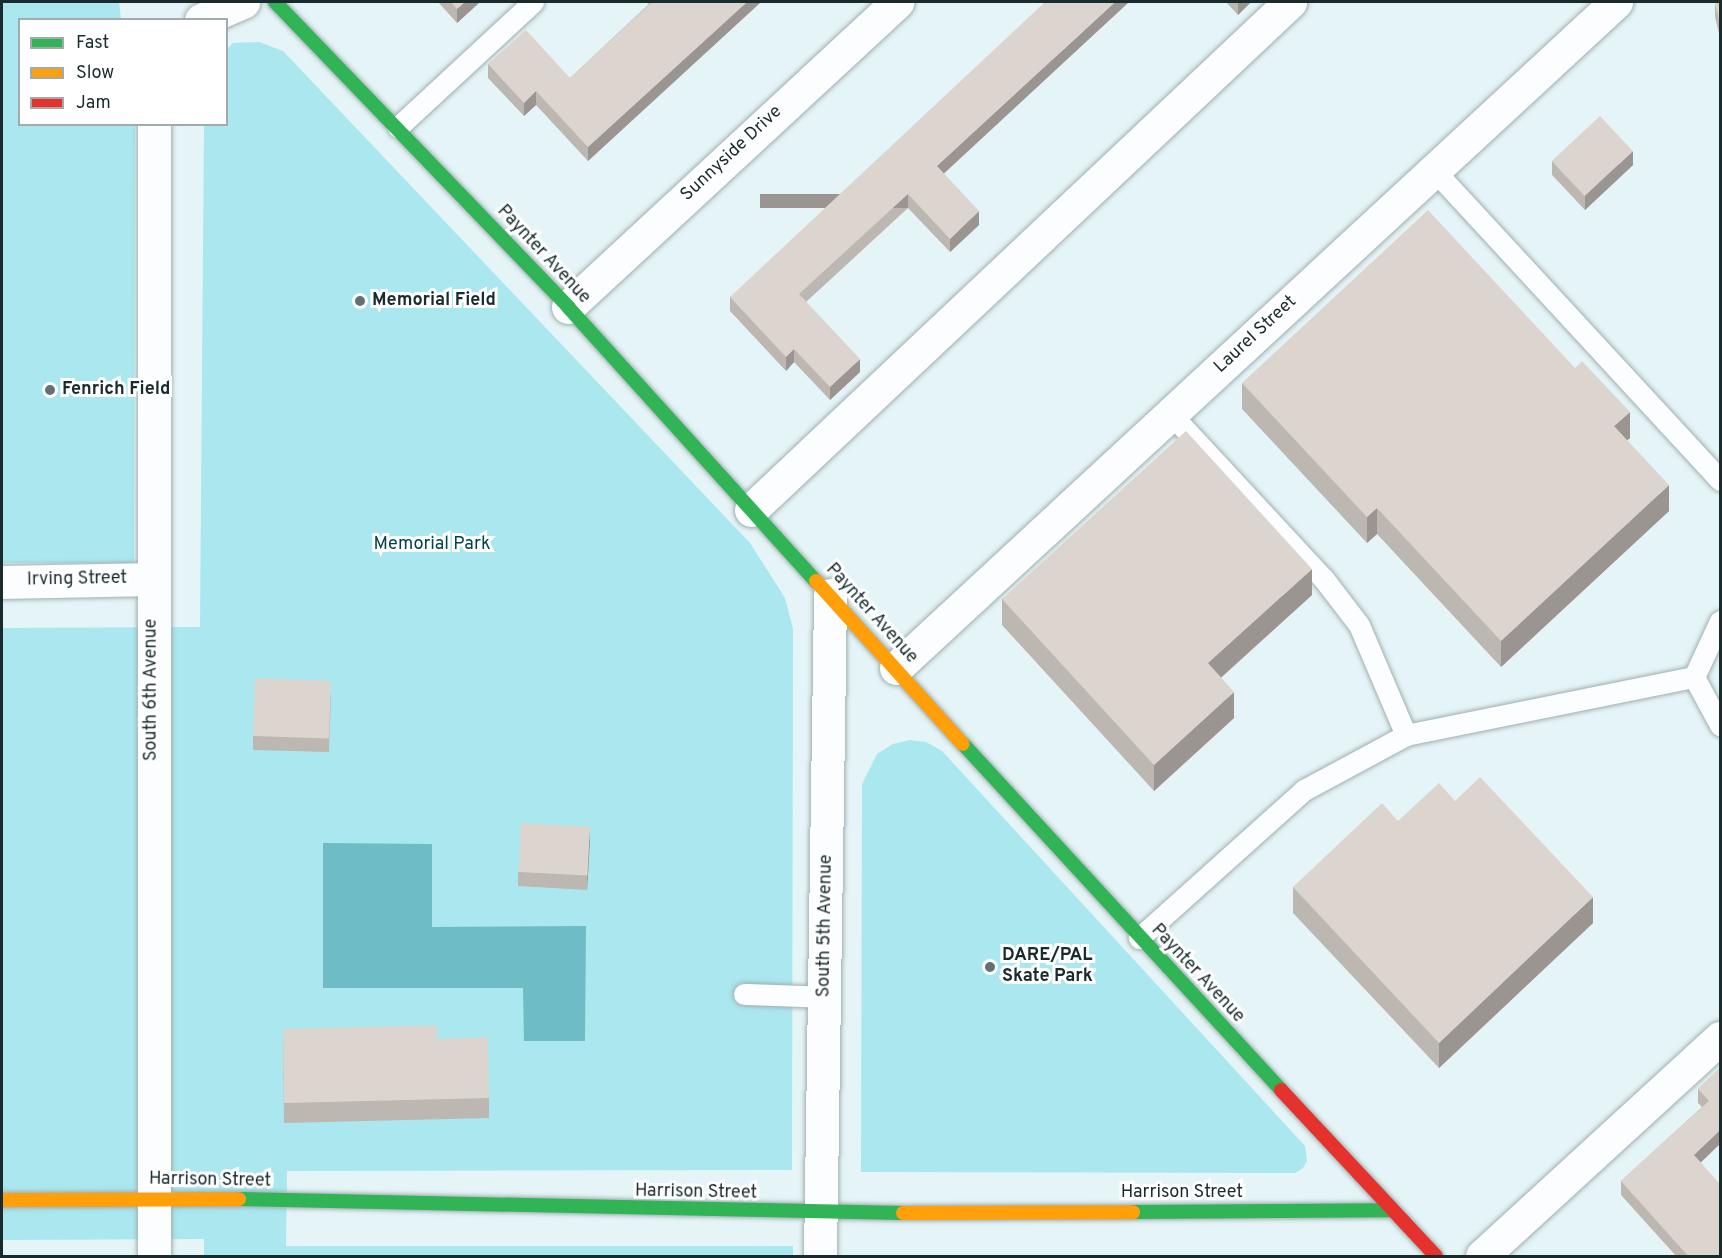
<!DOCTYPE html>
<style>
body{margin:0}
#map{position:relative;width:1722px;height:1258px;overflow:hidden;background:#e5f4f6;font-family:Overpass,sans-serif}
div>[style]{position:absolute}
[style*='--x']{left:calc(var(--x)*1px);top:calc(var(--y)*1px);width:calc(var(--w)*1px);rotate:calc(var(--a)*1deg)}
.green>*{inset:0;background:#aae7ef}
.water>*{inset:0;background:#6ebcc5}
.roads{filter:drop-shadow(0 0 2px #a0afb1) drop-shadow(0 0 2px #a0afb1)}
.lane>*{height:21px;margin:-10.5px;padding:0 10.5px;transform-origin:10.5px;border-radius:10.5px;background:#fbfdfe}
.street>*{height:33px;margin:-16.5px;padding:0 16.5px;transform-origin:16.5px;border-radius:16.5px;background:#fbfdfe}
.fast>*{height:14px;margin:-7px;padding:0 7px;transform-origin:7px;border-radius:7px;background:#30b455}
.slow>*{height:14px;margin:-7px;padding:0 7px;transform-origin:7px;border-radius:7px;background:#ff9f0a}
.jam>*{height:14px;margin:-7px;padding:0 7px;transform-origin:7px;border-radius:7px;background:#e5322d}
.wall>*{inset:0;background:#bdb7b2}
.shaded-wall>*{inset:0;background:#9a9591;transform-origin:0 0}
.building>*{inset:0;background:#dcd5cf;transform-origin:0 0}
.dots>*{width:16px;height:16px;translate:-50% -50%;box-sizing:border-box;border:3px solid #fff;border-radius:50%}
span{translate:-50% -50%;white-space:nowrap;text-align:center;line-height:1.15;-webkit-text-stroke:6px #fff;paint-order:stroke}
.street-label{font-size:18px;color:#1a2b2e}
.poi-label{font-size:18px;color:#1a2b2e;font-weight:700}
.left{translate:0 -50%;text-align:left}
.park-label{font-size:18px;color:#02444b}
.frame{position:absolute;inset:0;border:3px solid #1a2b2e;pointer-events:none}
.legend{position:absolute;left:18px;top:18px;width:210px;height:108px;box-sizing:border-box;background:#fff;border:2px solid #a3aaab;margin:0;padding:8px 10px;list-style:none;font-size:18px;color:#1a2b2e}
.legend li{display:flex;align-items:center;gap:12px;height:30px}
.legend b{width:30px;border:2px solid #a3aaab}
</style>
<div id="map">
<div class="green">
<i style="clip-path:polygon(2px 2px,119px 2px,121px 19px,20px 20px,20px 124px,135px 125px,134px 563px,2px 563px)"></i>
<i style="clip-path:polygon(259px 42px,283px 51px,750px 543px,785px 598px,793px 629px,792px 1170px,287px 1171px,286px 1246px,793px 1246px,793px 1256px,204px 1256px,204px 1239px,2px 1240px,2px 628px,200px 627px,204px 125px,226px 124px,227px 49px,233px 43px)"></i>
<i style="clip-path:polygon(910px 740px,926px 742px,942px 751px,1305px 1146px,1307px 1161px,1303px 1168px,1295px 1173px,861px 1172px,862px 784px,877px 754px,893px 744px)"></i>
</div>
<div class="water">
<i style="clip-path:polygon(323px 843px,432px 844px,432px 927px,586px 926px,585px 1041px,524px 1041px,523px 988px,323px 988px)"></i>
</div>
<div class="roads">
<div class="lane">
<i style="--x:398;--y:127;--w:184;--a:-42.8"></i>
<i style="--x:1434;--y:170;--w:422;--a:47.3"></i>
<i style="--x:1170;--y:413;--w:225;--a:47.2"></i>
<i style="--x:1323;--y:578;--w:59;--a:52.5"></i>
<i style="--x:1359;--y:625;--w:120;--a:66.9"></i>
<i style="--x:1720;--y:621;--w:62;--a:114.9"></i>
<i style="--x:1694;--y:677;--w:55;--a:61.6"></i>
<i style="--x:1139;--y:938;--w:222;--a:-41.9"></i>
<i style="--x:1304;--y:790;--w:116;--a:-28.3"></i>
<i style="--x:1406;--y:735;--w:294;--a:-11.4"></i>
<i style="--x:744;--y:994;--w:81;--a:2.1"></i>
</div>
<div class="street">
<i style="--x:201;--y:20;--w:46;--a:-23.2"></i>
<i style="--x:568;--y:307;--w:449;--a:-42.8"></i>
<i style="--x:751;--y:510;--w:741;--a:-43.3"></i>
<i style="--x:2;--y:582;--w:150;--a:-1.1"></i>
<i style="--x:896;--y:668;--w:981;--a:-42.77"></i>
<i style="--x:154;--y:1256;--w:1132;--a:-90"></i>
<i style="--x:820;--y:1256;--w:661;--a:-89.13"></i>
<i style="--x:1482;--y:1256;--w:323;--a:-42.5"></i>
</div>
<div class="fast">
<i style="--x:275;--y:2;--w:423;--a:46.1"></i>
<i style="--x:568;--y:307;--w:370;--a:47.9"></i>
<i style="--x:963;--y:744;--w:470;--a:47.4"></i>
<i style="--x:239;--y:1199;--w:664;--a:1.21"></i>
<i style="--x:1133;--y:1212;--w:257;--a:-0.4"></i>
</div>
<div class="slow">
<i style="--x:816;--y:581;--w:219;--a:48"></i>
<i style="--x:2;--y:1200;--w:237;--a:-0.2"></i>
<i style="--x:903;--y:1213;--w:230;--a:-0.2"></i>
</div>
<div class="jam">
<i style="--x:1281;--y:1090;--w:227;--a:47"></i>
</div>
</div>
<div class="wall">
<i style="clip-path:polygon(438px 2px,480px 2px,457px 23px)"></i>
<i style="clip-path:polygon(646px 2px,761px 2px,588px 161px,536px 105px,524px 116px,488px 78px,488px 64px,570px 78px,649px 4px)"></i>
<i style="clip-path:polygon(1129px 2px,943px 173px,979px 225px,950px 252px,908px 208px,806px 302px,860px 372px,830px 400px,794px 362px,786px 371px,730px 311px,730px 297px)"></i>
<i style="clip-path:polygon(1226px 2px,1251px 2px,1238px 15px)"></i>
<i style="clip-path:polygon(1720px 2px,1720px 37px,1715px 17px,1715px 3px)"></i>
<i style="clip-path:polygon(1552px 161px,1633px 165px,1585px 210px,1552px 175px)"></i>
<i style="clip-path:polygon(1242px 383px,1630px 438px,1627px 440px,1669px 511px,1501px 667px,1377px 534px,1367px 543px,1242px 409px)"></i>
<i style="clip-path:polygon(1312px 595px,1221px 678px,1234px 718px,1154px 791px,1002px 625px,1002px 599px)"></i>
<i style="clip-path:polygon(331px 694px,329px 752px,253px 750px,253px 736px)"></i>
<i style="clip-path:polygon(1398px 821px,1593px 923px,1439px 1068px,1293px 913px,1293px 887px)"></i>
<i style="clip-path:polygon(590px 841px,587px 890px,518px 886px,518px 872px)"></i>
<i style="clip-path:polygon(283px 1029px,437px 1039px,489px 1098px,489px 1118px,284px 1123px)"></i>
<i style="clip-path:polygon(1720px 1068px,1701px 1163px,1720px 1257px,1677px 1257px,1621px 1195px,1621px 1181px,1702px 1107px,1698px 1103px,1698px 1089px)"></i>
</div>
<div class="shaded-wall">
<i style="clip-path:polygon(465px 2px,480px 2px,457px 23px,457px 9px)"></i>
<i style="clip-path:polygon(747px 2px,761px 2px,588px 161px,588px 147px)"></i>
<i style="clip-path:polygon(1115px 2px,1129px 2px,937px 180px,937px 166px)"></i>
<i style="clip-path:polygon(1238px 2px,1251px 2px,1238px 15px)"></i>
<i style="clip-path:polygon(536px 91px,536px 105px,524px 116px,524px 103px)"></i>
<i style="clip-path:polygon(1633px 151px,1633px 165px,1585px 210px,1585px 196px)"></i>
<i style="left:908px;top:194px;width:14px;height:148px;rotate:90deg"></i>
<i style="clip-path:polygon(979px 211px,979px 225px,950px 252px,950px 239px)"></i>
<i style="clip-path:polygon(794px 349px,794px 362px,786px 371px,786px 357px)"></i>
<i style="clip-path:polygon(860px 359px,860px 372px,830px 400px,830px 387px)"></i>
<i style="clip-path:polygon(1630px 412px,1630px 438px,1614px 452px,1614px 426px)"></i>
<i style="clip-path:polygon(1669px 485px,1669px 511px,1501px 667px,1501px 641px)"></i>
<i style="clip-path:polygon(1377px 508px,1377px 534px,1367px 543px,1367px 517px)"></i>
<i style="clip-path:polygon(1312px 569px,1312px 595px,1208px 689px,1208px 663px)"></i>
<i style="clip-path:polygon(1234px 692px,1234px 718px,1154px 791px,1154px 765px)"></i>
<i style="clip-path:polygon(590px 827px,590px 841px,587px 890px,587px 876px)"></i>
<i style="clip-path:polygon(1593px 897px,1593px 923px,1439px 1068px,1439px 1043px)"></i>
<i style="clip-path:polygon(1720px 1130px,1720px 1144px,1694px 1169px,1694px 1155px)"></i>
</div>
<div class="building">
<i style="clip-path:polygon(451px 2px,465px 2px,457px 9px)"></i>
<i style="clip-path:polygon(652px 2px,747px 2px,588px 147px,536px 91px,524px 103px,488px 64px,526px 30px,570px 78px)"></i>
<i style="clip-path:polygon(1045px 2px,1115px 2px,937px 166px,979px 211px,950px 239px,908px 194px,799px 294px,860px 359px,830px 387px,794px 349px,786px 357px,730px 297px)"></i>
<i style="clip-path:polygon(1720px 2px,1720px 23px,1715px 3px)"></i>
<i style="left:1600px;top:116px;width:48px;height:66px;rotate:47deg"></i>
<i style="clip-path:polygon(1428px 210px,1575px 368px,1582px 361px,1630px 412px,1614px 426px,1669px 485px,1501px 641px,1377px 508px,1367px 517px,1242px 383px)"></i>
<i style="clip-path:polygon(1186px 431px,1312px 569px,1208px 663px,1234px 692px,1154px 765px,1002px 599px)"></i>
<i style="left:255px;top:678px;width:76px;height:58px;rotate:2deg"></i>
<i style="clip-path:polygon(1480px 777px,1593px 897px,1439px 1043px,1293px 887px,1382px 803px,1398px 821px,1439px 783px,1455px 801px)"></i>
<i style="left:521px;top:823px;width:69px;height:49px;rotate:3deg"></i>
<i style="clip-path:polygon(437px 1025px,437px 1039px,488px 1037px,489px 1098px,284px 1103px,283px 1029px)"></i>
<i style="clip-path:polygon(1720px 1068px,1720px 1130px,1694px 1155px,1720px 1184px,1720px 1257px,1689px 1257px,1621px 1181px,1709px 1101px,1698px 1089px)"></i>
</div>
<div class="dots">
<i style="left:360px;top:301px;background:#617174"></i>
<i style="left:50px;top:390px;background:#617174"></i>
<i style="left:990px;top:967px;background:#617174"></i>
</div>
<div class="street-label">
<span style="left:732px;top:154px;rotate:-43deg">Sunnyside Drive</span>
<span style="left:543px;top:255px;rotate:47deg">Paynter Avenue</span>
<span style="left:1256px;top:335px;rotate:-43deg">Laurel Street</span>
<span style="left:77px;top:580px;rotate:-1deg">Irving Street</span>
<span style="left:871px;top:614px;rotate:48deg">Paynter Avenue</span>
<span style="left:152px;top:690px;rotate:-90deg">South 6th Avenue</span>
<span style="left:826px;top:926px;rotate:-89deg">South 5th Avenue</span>
<span style="left:1197px;top:974px;rotate:47deg">Paynter Avenue</span>
<span style="left:210px;top:1181px;rotate:1deg">Harrison Street</span>
<span style="left:696px;top:1193px;rotate:1deg">Harrison Street</span>
<span style="left:1182px;top:1193px">Harrison Street</span>
</div>
<div class="poi-label">
<span class="left" style="left:372px;top:301px">Memorial Field</span>
<span class="left" style="left:62px;top:390px">Fenrich Field</span>
<span class="left" style="left:1002px;top:967px">DARE/PAL<br>Skate Park</span>
</div>
<div class="park-label">
<span style="left:432px;top:545px">Memorial Park</span>
</div>
<div class="frame"></div>
<ul class="legend">
<li><b style="height:8px;background:#30b455"></b>Fast</li>
<li><b style="height:8px;background:#ff9f0a"></b>Slow</li>
<li><b style="height:8px;background:#e5322d"></b>Jam</li>
</ul>
</div>
